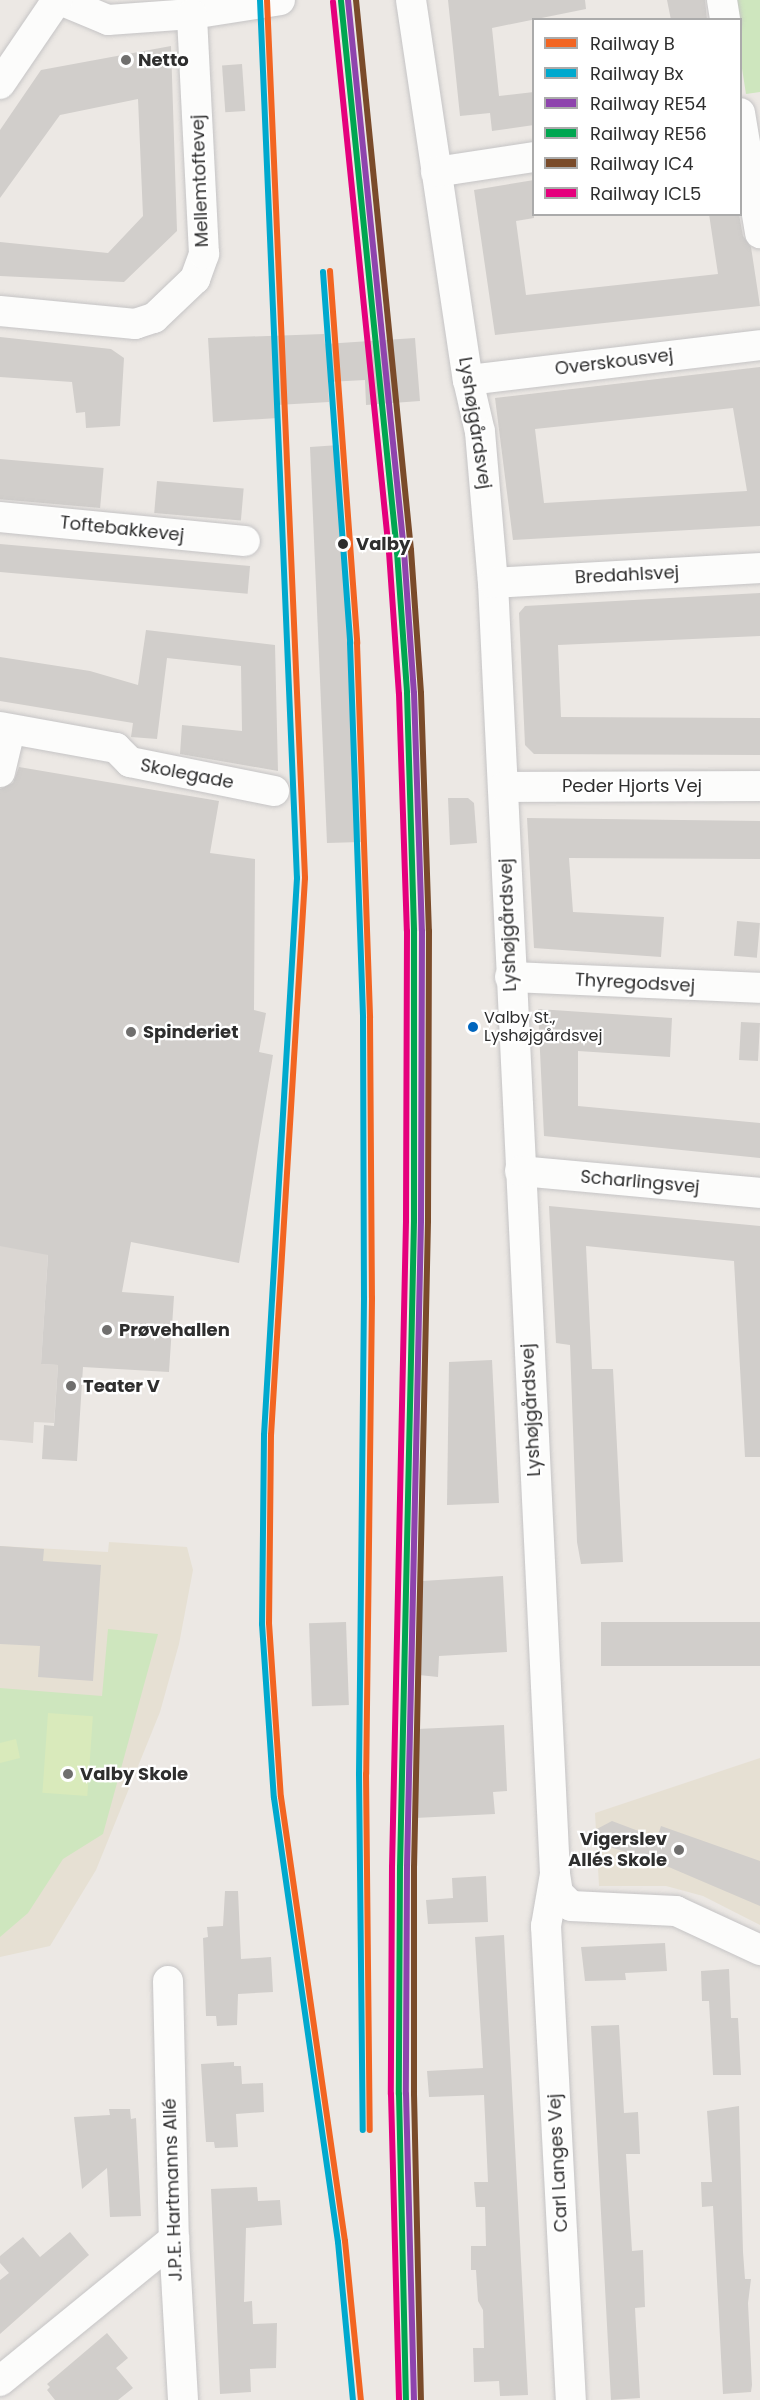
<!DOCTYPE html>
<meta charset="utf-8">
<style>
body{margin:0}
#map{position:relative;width:760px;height:2400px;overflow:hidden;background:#ece8e4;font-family:Poppins,sans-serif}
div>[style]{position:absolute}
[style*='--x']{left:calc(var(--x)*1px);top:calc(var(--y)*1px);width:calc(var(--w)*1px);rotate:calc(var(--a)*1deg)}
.education>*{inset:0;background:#e6e0d3}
.green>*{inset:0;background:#cee6be}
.pitch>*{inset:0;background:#d9eabb;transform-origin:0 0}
.plaza>*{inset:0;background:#dad6d2}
.building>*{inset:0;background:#d1cecb;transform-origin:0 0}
.roads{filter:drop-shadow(0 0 2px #c5c4c5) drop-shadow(0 0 2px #c5c4c5)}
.minor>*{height:30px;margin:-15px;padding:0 15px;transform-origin:15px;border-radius:15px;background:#fcfcfb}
.rail-1>*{height:6px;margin:-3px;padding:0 3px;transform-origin:3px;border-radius:3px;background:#f26522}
.rail-2>*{height:6px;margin:-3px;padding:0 3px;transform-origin:3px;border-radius:3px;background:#00a9ce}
.rail-3>*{height:6px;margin:-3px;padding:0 3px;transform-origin:3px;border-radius:3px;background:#8e44ad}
.rail-4>*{height:6px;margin:-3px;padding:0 3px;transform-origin:3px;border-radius:3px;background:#00a651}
.rail-5>*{height:6px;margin:-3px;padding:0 3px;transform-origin:3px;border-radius:3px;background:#7a4b2a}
.rail-6>*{height:6px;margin:-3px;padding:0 3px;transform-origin:3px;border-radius:3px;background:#e5007d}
.dots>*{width:16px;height:16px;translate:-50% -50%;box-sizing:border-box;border:3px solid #fff;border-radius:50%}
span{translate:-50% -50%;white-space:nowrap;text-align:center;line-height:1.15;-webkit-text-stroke:4.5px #fff;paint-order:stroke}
.bus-label{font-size:16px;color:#2e2e2e}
.left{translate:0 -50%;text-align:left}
.poi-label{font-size:18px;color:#2e2e2e;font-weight:700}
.right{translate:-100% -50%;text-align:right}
.street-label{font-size:18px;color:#2e2e2e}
.stop-label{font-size:18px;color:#2e2e2e;font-weight:700}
.legend{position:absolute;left:532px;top:18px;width:210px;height:198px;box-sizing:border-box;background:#fff;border:2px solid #ababab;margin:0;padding:8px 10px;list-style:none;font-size:18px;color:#2e2e2e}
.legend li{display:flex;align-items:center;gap:12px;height:30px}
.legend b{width:30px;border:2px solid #ababab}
</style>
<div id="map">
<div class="education">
<i style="clip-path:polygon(109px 1542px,187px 1547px,193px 1570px,179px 1644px,160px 1712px,96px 1870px,50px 1946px,0 1957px,0 1546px,108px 1552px)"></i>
<i style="clip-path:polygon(760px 1758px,760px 1925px,703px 1896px,666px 1886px,599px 1886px,595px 1813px)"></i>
</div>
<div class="green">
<i style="clip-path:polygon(729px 0,760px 0,760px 92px,746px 94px,741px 62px,740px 20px,733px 19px)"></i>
<i style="clip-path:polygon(108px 1629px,158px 1634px,103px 1834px,63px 1859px,28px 1913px,0 1937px,0 1688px,102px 1696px)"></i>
</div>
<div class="pitch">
<i style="left:48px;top:1713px;width:45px;height:80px;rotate:4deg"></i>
<i style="clip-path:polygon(16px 1739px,20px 1758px,0 1763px,0 1743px)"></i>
</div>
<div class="plaza">
<i style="clip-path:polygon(0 1245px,48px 1254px,41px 1364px,58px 1365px,54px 1423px,34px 1422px,33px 1443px,0 1440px)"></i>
</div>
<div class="building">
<i style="clip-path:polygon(448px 0,585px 0,586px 9px,492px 28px,499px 96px,534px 92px,534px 125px,492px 131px,490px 113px,460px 116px)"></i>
<i style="clip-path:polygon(667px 0,705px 0,707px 20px,671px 20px)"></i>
<i style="clip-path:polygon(171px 46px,177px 231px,124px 282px,0 276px,0 242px,108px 253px,143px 216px,138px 99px,60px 115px,0 198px,0 130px,41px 70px)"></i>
<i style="left:242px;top:64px;width:47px;height:20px;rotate:86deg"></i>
<i style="clip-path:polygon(534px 180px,534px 218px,516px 221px,526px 295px,718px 274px,709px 214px,739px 214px,743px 236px,751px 247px,760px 306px,495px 335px,474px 190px)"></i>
<i style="clip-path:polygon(324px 334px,325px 344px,415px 338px,420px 401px,366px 405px,365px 380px,328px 382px,329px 402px,277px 405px,278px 418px,213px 422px,208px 338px)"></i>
<i style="clip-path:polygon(0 337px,111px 349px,124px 358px,120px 426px,86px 428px,85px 412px,76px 413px,72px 382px,0 377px)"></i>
<i style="clip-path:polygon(evenodd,760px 367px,760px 526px,513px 540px,495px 398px,760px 367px,733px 408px,747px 491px,544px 503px,535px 429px,733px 408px)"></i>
<i style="clip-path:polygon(339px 445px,361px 842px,327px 843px,310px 447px)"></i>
<i style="left:0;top:459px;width:104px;height:40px;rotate:5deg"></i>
<i style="left:157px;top:481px;width:87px;height:32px;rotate:5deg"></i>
<i style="left:0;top:544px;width:251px;height:28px;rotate:5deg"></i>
<i style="clip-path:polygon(760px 593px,760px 636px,558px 645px,561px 717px,760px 718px,760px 755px,534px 754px,525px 745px,519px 613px,525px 606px)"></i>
<i style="clip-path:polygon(146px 630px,275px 645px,278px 771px,180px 754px,182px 725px,242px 731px,241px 666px,167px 658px,157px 739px,131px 737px,133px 723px,0 701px,0 657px,90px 671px,138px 685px)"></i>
<i style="clip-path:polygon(19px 767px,219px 801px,210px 853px,255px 859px,254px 1010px,266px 1013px,259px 1052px,273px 1055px,239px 1263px,131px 1242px,122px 1292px,174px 1296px,169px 1372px,83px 1367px,77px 1461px,42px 1459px,44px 1425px,54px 1426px,58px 1365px,41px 1364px,48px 1255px,0 1246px,0 789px,13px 783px)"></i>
<i style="clip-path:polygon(448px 798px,468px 798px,474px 803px,477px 843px,450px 845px)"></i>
<i style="clip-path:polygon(527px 818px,760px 821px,760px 859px,569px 858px,573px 912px,664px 917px,661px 957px,534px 948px)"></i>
<i style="left:737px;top:921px;width:23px;height:35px;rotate:5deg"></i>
<i style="clip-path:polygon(538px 1009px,672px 1018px,670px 1057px,578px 1051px,578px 1106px,760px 1123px,760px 1158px,544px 1136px)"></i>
<i style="left:741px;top:1022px;width:19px;height:38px;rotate:3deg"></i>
<i style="clip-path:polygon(549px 1206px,760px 1226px,760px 1457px,745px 1457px,734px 1261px,586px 1246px,592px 1369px,613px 1369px,623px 1562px,581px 1564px,577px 1542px,570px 1345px,556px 1343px)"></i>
<i style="clip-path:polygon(492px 1360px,499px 1503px,447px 1505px,449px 1362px)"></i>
<i style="clip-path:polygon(0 1546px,44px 1549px,43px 1561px,101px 1565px,93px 1681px,38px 1677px,40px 1646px,0 1644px)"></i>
<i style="clip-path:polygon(503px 1576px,507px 1652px,439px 1656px,438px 1677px,419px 1675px,422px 1581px)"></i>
<i style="left:346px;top:1622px;width:83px;height:37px;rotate:88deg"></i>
<i style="left:760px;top:1622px;width:44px;height:159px;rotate:90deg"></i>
<i style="clip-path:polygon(504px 1725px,507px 1791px,493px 1792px,495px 1814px,415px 1818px,417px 1729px)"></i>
<i style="clip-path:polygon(612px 1821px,657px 1838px,661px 1826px,760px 1861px,760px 1906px,650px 1859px,596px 1843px,592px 1838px,593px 1831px)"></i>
<i style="clip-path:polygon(486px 1876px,488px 1922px,428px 1924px,426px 1900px,453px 1898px,452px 1878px)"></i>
<i style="clip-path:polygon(225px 1891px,238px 1891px,241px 1959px,271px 1957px,273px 1992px,238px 1994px,237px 2025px,217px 2026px,216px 2016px,206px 2016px,203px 1938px,208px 1937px,207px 1927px,223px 1926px)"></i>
<i style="clip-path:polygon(504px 1935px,528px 2395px,500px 2396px,499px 2381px,474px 2382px,473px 2348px,484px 2348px,483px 2310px,478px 2301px,476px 2270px,471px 2270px,471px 2246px,486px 2246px,485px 2207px,476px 2207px,474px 2182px,488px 2182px,484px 2095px,429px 2097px,427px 2071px,483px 2068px,475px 1937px)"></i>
<i style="clip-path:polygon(665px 1943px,667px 1971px,625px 1973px,626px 1980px,585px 1981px,581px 1947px)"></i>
<i style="clip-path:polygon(729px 1969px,731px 2018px,738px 2018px,741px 2075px,713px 2075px,709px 2001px,702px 2001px,701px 1971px)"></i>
<i style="clip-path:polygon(619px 2025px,624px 2113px,638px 2112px,640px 2154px,626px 2154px,632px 2251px,643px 2250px,645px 2307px,635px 2308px,640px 2398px,611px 2400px,591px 2026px)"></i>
<i style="clip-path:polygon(234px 2062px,234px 2066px,241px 2066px,242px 2084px,263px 2083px,264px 2112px,236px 2114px,238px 2147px,215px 2148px,214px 2142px,206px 2142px,201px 2064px)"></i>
<i style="clip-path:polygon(739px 2106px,743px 2252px,745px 2279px,751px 2279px,748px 2303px,752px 2385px,751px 2392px,723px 2394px,713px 2206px,702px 2207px,701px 2182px,712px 2182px,707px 2111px)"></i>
<i style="clip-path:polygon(109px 2109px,130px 2109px,131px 2119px,136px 2118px,141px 2216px,110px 2217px,107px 2168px,82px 2189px,74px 2117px,110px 2115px)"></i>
<i style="clip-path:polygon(257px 2187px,258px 2201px,280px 2200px,282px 2225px,246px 2228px,244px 2302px,252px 2301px,253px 2324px,277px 2323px,276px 2368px,250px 2369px,251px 2392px,220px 2394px,211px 2189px)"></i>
<i style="clip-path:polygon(70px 2232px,89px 2255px,0 2334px,0 2280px,9px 2273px,0 2263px,0 2256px,23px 2237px,40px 2257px)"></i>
<i style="clip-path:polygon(107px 2333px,128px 2358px,116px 2368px,133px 2388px,118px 2400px,55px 2400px,47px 2390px,50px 2387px,47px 2384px)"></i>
</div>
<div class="roads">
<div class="minor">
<i style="--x:60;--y:0;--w:52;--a:22.6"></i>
<i style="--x:108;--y:20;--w:84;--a:-4.1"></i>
<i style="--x:192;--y:14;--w:89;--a:-9"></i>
<i style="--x:411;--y:0;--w:384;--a:81.5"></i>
<i style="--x:468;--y:380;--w:53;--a:77"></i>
<i style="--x:480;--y:432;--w:152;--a:85.1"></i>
<i style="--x:493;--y:583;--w:1292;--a:87.25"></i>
<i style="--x:555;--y:1874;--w:53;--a:99.8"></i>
<i style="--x:546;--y:1926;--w:475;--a:87"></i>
<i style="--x:722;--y:0;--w:20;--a:81"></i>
<i style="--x:0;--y:84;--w:102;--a:-55.8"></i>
<i style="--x:740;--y:113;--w:122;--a:80.5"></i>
<i style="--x:436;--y:172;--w:99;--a:-8.7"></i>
<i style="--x:0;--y:311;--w:136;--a:5.5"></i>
<i style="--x:135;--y:324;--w:20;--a:-18"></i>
<i style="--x:154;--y:318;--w:57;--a:-43.6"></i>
<i style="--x:195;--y:279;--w:27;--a:-70"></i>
<i style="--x:204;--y:254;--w:240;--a:-92.9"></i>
<i style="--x:468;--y:380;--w:294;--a:-6.8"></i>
<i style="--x:0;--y:517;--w:246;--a:5.6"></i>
<i style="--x:493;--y:583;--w:267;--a:-3.2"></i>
<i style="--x:0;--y:727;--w:118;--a:10.3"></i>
<i style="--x:116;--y:748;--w:20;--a:45"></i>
<i style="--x:130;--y:762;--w:147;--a:11.4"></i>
<i style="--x:0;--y:772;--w:43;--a:-76.6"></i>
<i style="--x:504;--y:787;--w:256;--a:-0.2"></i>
<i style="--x:510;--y:977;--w:250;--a:2.5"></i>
<i style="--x:520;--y:1171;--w:241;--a:5.2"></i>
<i style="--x:555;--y:1874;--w:19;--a:81"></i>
<i style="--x:558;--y:1893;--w:18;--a:45"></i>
<i style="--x:571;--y:1906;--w:105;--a:2.7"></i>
<i style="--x:676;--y:1911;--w:93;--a:24.9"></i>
<i style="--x:168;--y:1981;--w:258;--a:88.7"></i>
<i style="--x:174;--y:2239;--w:161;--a:86.8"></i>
<i style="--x:0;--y:2381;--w:225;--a:-39.2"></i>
</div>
</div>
<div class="rail-1">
<i style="--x:267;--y:0;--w:879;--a:87.52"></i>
<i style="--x:305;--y:878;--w:558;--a:93.49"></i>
<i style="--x:271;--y:1435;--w:188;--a:90.6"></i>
<i style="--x:269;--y:1623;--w:174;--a:86.1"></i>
<i style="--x:281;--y:1797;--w:449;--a:81.8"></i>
<i style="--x:345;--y:2241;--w:160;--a:84.3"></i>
<i style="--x:330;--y:271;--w:373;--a:85.8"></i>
<i style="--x:357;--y:643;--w:375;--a:88"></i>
<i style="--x:370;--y:1018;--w:280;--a:89.6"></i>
<i style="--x:372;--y:1298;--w:476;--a:90.7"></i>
<i style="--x:366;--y:1774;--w:356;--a:89.4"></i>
</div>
<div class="rail-2">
<i style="--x:260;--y:0;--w:879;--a:87.59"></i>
<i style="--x:297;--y:878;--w:558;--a:93.39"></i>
<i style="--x:264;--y:1435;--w:189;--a:90.6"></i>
<i style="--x:262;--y:1624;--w:174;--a:86.1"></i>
<i style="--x:274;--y:1798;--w:449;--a:81.8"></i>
<i style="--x:338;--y:2242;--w:159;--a:84.6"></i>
<i style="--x:323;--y:272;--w:372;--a:85.8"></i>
<i style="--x:350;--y:643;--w:375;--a:88"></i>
<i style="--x:363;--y:1018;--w:280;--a:89.8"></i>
<i style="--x:364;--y:1298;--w:476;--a:90.6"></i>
<i style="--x:359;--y:1774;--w:356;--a:89.4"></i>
</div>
<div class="rail-3">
<i style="--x:348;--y:0;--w:554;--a:84.2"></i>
<i style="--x:404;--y:551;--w:142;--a:86"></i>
<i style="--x:414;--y:693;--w:238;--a:88.1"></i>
<i style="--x:422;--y:931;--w:290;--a:90.2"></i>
<i style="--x:421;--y:1221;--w:646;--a:91.24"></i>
<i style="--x:407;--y:1867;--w:227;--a:90.3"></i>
<i style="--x:406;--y:2094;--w:306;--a:88.5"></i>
</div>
<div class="rail-4">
<i style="--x:341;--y:1;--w:554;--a:84.2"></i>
<i style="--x:397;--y:552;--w:141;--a:85.9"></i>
<i style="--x:407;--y:693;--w:238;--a:88.3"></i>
<i style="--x:414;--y:931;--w:290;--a:90"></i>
<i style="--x:414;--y:1221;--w:646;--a:91.24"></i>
<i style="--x:400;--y:1867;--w:227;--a:90.3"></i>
<i style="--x:399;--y:2094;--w:306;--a:88.7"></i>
</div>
<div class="rail-5">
<i style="--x:356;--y:0;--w:553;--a:84.29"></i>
<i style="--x:411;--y:550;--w:143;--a:86"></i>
<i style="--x:421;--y:693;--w:238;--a:88.1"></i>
<i style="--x:429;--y:931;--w:290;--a:90.2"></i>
<i style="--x:428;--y:1221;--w:646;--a:91.24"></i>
<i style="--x:414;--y:1867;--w:227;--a:90"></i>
<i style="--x:414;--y:2094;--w:306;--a:88.7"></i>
</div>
<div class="rail-6">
<i style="--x:333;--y:2;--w:553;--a:84.19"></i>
<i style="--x:389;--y:552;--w:142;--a:86"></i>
<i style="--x:399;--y:694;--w:237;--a:88.1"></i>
<i style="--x:407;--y:931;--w:290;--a:90.2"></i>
<i style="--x:406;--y:1221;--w:646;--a:91.24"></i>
<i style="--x:392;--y:1867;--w:227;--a:90.3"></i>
<i style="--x:391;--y:2094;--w:306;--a:88.5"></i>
</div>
<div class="dots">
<i style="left:126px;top:60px;background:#706f6e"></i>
<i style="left:343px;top:544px;background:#2e2e2e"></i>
<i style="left:473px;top:1027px;background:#0065bd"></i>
<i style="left:131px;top:1032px;background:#706f6e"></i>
<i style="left:107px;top:1330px;background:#706f6e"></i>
<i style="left:71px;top:1386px;background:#706f6e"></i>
<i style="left:68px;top:1774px;background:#706f6e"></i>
<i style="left:679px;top:1850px;background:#706f6e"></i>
</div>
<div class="bus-label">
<span class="left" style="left:484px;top:1027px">Valby St.,<br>Lyshøjgårdsvej</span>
</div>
<div class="poi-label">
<span class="left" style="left:138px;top:60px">Netto</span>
<span class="left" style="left:143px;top:1032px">Spinderiet</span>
<span class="left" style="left:119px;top:1330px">Prøvehallen</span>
<span class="left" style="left:83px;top:1386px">Teater V</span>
<span class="left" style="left:80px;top:1774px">Valby Skole</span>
<span class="right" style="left:667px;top:1850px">Vigerslev<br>Allés Skole</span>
</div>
<div class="street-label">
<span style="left:200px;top:181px;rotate:-92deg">Mellemtoftevej</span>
<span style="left:614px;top:362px;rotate:-7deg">Overskousvej</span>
<span style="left:475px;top:423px;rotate:81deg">Lyshøjgårdsvej</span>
<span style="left:122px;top:529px;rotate:6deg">Toftebakkevej</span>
<span style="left:627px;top:575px;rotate:-3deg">Bredahlsvej</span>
<span style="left:187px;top:774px;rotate:11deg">Skolegade</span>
<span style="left:632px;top:786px">Peder Hjorts Vej</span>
<span style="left:508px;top:925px;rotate:-92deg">Lyshøjgårdsvej</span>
<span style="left:635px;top:983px;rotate:3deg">Thyregodsvej</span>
<span style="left:640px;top:1182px;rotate:5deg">Scharlingsvej</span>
<span style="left:531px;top:1410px;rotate:-93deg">Lyshøjgårdsvej</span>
<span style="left:558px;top:2163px;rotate:-93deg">Carl Langes Vej</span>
<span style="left:173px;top:2190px;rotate:-92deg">J.P.E. Hartmanns Allé</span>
</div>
<div class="stop-label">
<span class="left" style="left:356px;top:544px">Valby</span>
</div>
<ul class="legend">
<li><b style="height:8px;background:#f26522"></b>Railway B</li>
<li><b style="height:8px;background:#00a9ce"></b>Railway Bx</li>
<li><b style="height:8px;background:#8e44ad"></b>Railway RE54</li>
<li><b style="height:8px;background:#00a651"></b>Railway RE56</li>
<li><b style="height:8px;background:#7a4b2a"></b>Railway IC4</li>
<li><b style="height:8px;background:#e5007d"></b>Railway ICL5</li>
</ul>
</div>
